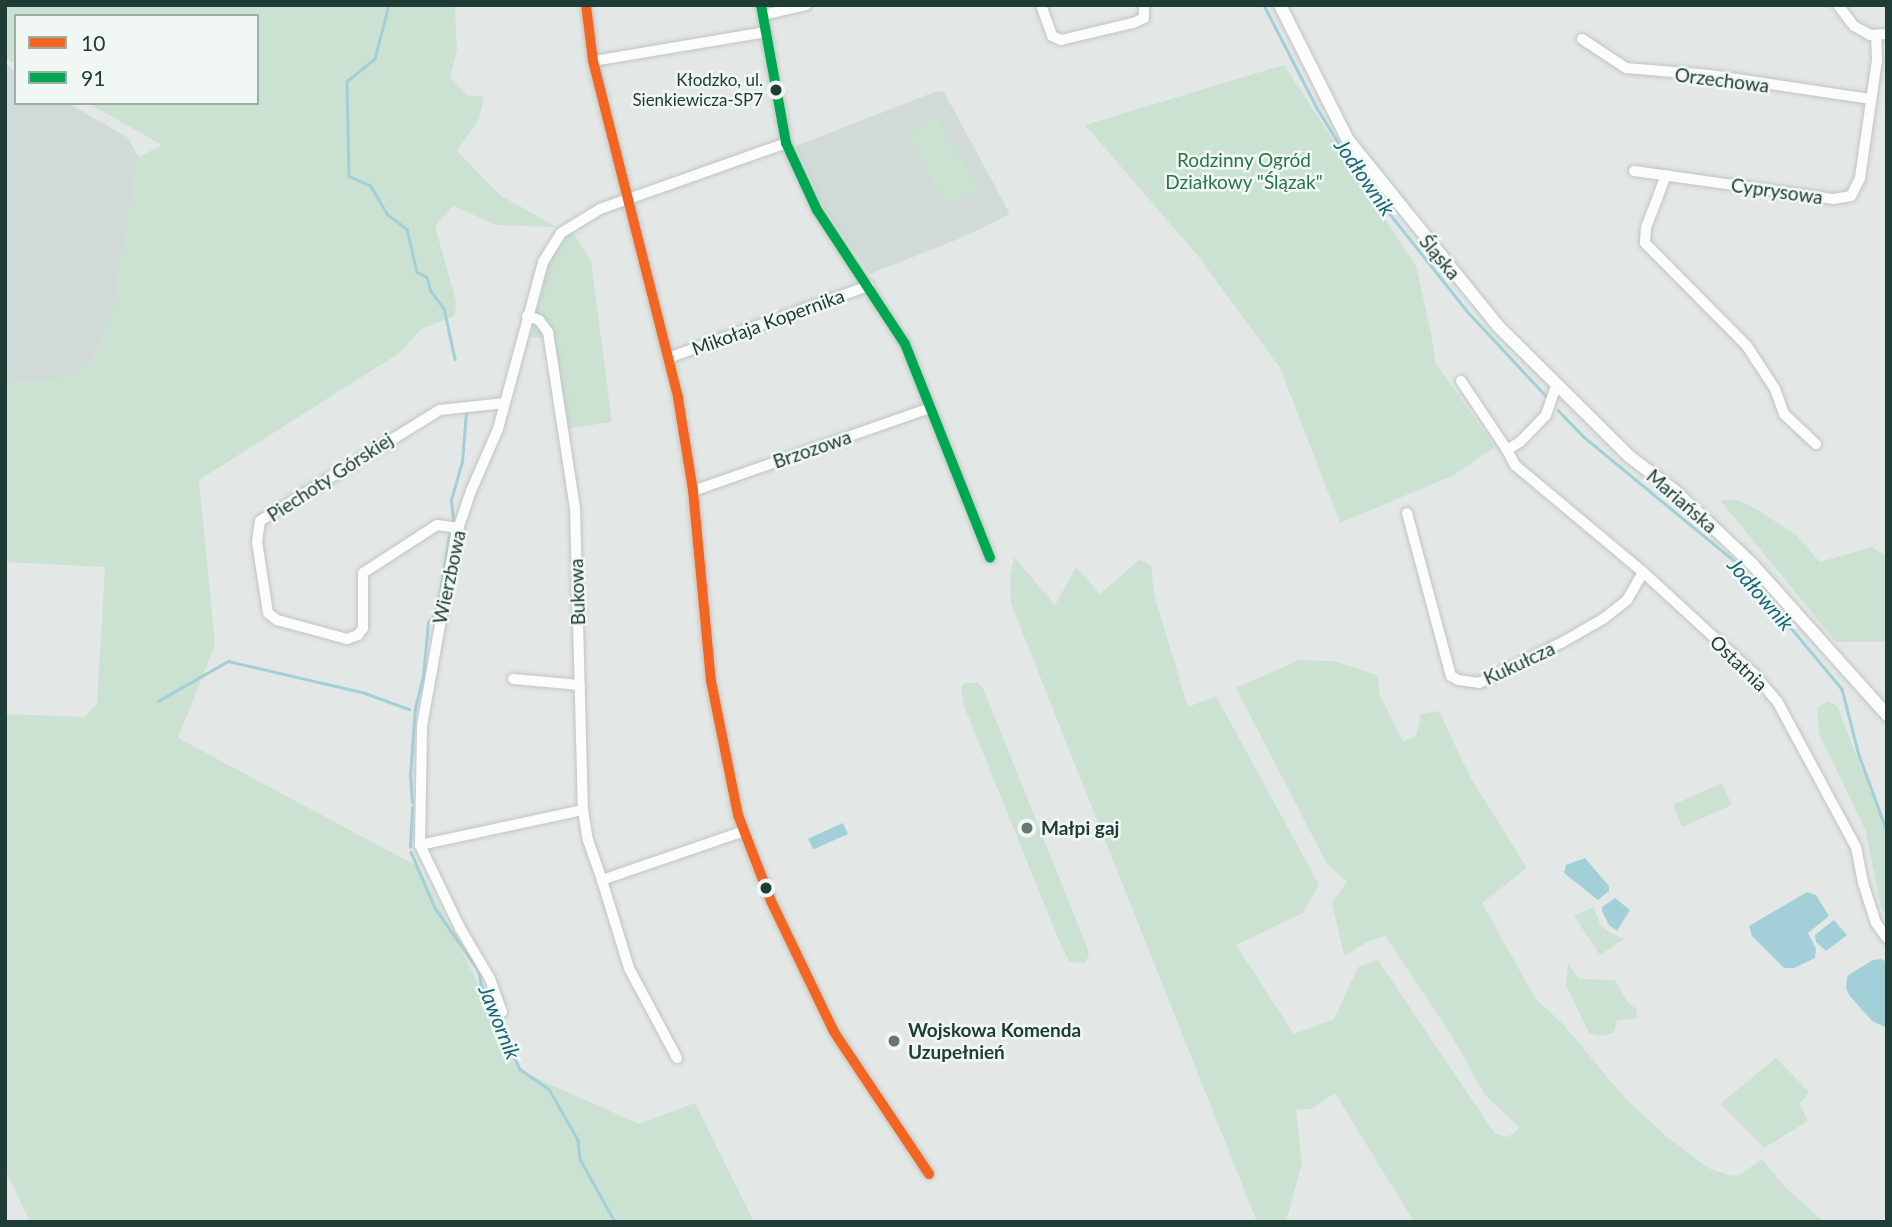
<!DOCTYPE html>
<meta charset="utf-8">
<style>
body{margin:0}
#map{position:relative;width:1892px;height:1227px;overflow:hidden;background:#e3e8e6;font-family:Lato,sans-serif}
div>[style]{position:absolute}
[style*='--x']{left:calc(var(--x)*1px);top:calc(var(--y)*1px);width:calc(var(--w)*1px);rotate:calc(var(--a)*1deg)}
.built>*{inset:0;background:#d0dad6}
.green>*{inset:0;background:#cbe2d3;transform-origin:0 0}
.water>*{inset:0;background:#a2cfd8;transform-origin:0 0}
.stream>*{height:2.5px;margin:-1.25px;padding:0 1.25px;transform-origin:1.25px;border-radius:1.25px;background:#a2cfd8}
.roads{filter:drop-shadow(0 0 2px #c0c5c3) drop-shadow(0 0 2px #c0c5c3)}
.minor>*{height:10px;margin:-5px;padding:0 5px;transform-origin:5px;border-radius:5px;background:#fbfcfb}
.tertiary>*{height:12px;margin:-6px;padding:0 6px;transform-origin:6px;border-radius:6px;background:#fbfcfb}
.bus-1>*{height:10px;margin:-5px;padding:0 5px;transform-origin:5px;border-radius:5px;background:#f26522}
.bus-2>*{height:10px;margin:-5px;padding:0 5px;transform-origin:5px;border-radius:5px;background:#00a651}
.dots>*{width:19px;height:19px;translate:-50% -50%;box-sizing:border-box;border:4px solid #f1f8f4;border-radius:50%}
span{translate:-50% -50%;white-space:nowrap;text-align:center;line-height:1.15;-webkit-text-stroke:5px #f1f8f4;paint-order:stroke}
.bus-label{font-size:17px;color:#203c36}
.right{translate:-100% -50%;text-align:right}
.street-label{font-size:19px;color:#203c36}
.park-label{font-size:19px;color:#2a7449}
.poi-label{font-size:19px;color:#203c36;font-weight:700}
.left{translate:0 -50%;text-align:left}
.water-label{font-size:21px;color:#196679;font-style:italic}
.frame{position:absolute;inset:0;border:7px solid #203c36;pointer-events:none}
.legend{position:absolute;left:14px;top:14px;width:245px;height:91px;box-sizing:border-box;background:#f1f8f4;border:2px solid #9dada8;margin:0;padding:9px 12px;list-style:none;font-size:21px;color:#203c36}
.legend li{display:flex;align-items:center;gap:14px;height:35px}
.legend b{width:35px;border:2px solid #9dada8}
</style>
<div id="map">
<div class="built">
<i style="clip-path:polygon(5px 62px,16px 74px,16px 103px,68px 103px,127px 137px,139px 157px,113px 311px,91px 363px,59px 379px,5px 384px)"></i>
<i style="clip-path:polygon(937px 91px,944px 92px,1010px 214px,961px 238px,870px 274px,823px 206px,796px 146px)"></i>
</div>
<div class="green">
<i style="clip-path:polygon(5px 5px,455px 5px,457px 51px,450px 78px,467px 95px,484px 97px,479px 119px,457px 151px,500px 195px,556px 227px,496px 225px,453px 206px,435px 226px,456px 301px,455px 316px,421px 329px,401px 352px,199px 480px,215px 645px,178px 738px,419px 867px,523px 1072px,639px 1124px,695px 1103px,754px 1222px,30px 1222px,5px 1169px,5px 714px,85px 717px,97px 703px,105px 567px,5px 562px,5px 383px,59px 378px,91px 363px,113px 311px,139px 157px,162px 145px,88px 103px,257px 103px,257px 16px,16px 16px,16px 64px,5px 58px)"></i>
<i style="clip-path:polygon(1284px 65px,1416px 266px,1432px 337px,1435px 362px,1495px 447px,1454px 475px,1340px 523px,1280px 368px,1198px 256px,1085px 125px)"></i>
<i style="left:936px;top:117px;width:83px;height:36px;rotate:59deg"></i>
<i style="clip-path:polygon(571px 230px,591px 261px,612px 422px,558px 430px,544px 338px,531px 337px,549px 261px)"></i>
<i style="clip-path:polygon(1720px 500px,1737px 500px,1756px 509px,1795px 534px,1820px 562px,1872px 547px,1887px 557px,1887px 642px,1836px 642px)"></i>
<i style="clip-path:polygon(1014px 557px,1055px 605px,1076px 567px,1100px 594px,1139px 560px,1151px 565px,1154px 594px,1188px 707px,1216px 696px,1319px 885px,1303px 913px,1236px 945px,1294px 1034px,1334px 1019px,1358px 967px,1378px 960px,1495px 1134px,1508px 1137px,1520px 1128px,1485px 1095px,1450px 1033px,1385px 936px,1369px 941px,1344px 956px,1332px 902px,1347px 882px,1327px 864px,1236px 688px,1299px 660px,1334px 661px,1377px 675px,1380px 695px,1403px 742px,1416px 736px,1421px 714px,1439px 711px,1469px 775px,1527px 868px,1482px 903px,1535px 998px,1563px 1024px,1623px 1096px,1666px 1136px,1708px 1168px,1732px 1176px,1741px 1174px,1762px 1159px,1784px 1186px,1824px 1222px,1414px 1222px,1335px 1093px,1311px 1109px,1296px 1110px,1302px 1163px,1286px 1222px,1257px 1222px,1011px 604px,1010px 575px)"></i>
<i style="clip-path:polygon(965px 683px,978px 683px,983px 688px,1087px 947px,1089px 955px,1085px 963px,1070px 962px,1062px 948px,964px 706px,961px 687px)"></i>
<i style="clip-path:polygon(1828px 701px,1837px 706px,1887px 831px,1887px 918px,1881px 908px,1865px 829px,1819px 734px,1817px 708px)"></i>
<i style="left:1722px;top:783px;width:24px;height:54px;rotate:66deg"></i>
<i style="clip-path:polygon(1594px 907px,1600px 924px,1609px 932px,1624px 939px,1600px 955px,1574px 916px)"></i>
<i style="clip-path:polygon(1568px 964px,1580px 979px,1615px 980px,1627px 1001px,1637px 1010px,1636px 1019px,1617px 1020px,1614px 1032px,1604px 1036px,1589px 1033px,1566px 985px)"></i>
<i style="clip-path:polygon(1776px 1058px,1809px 1092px,1800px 1104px,1808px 1121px,1764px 1148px,1720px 1104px)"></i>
</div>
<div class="water">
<i style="left:843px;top:823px;width:12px;height:38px;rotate:66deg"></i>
<i style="clip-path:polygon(1585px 858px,1609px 886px,1609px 891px,1598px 900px,1564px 873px,1566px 865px)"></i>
<i style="clip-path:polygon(1807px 892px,1816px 895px,1829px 916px,1808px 933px,1816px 949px,1815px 958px,1794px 968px,1784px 968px,1752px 936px,1749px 926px)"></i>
<i style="clip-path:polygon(1615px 898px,1630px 910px,1617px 931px,1609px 925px,1602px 911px,1602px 907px)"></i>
<i style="clip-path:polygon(1834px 920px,1847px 935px,1826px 951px,1816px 942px,1815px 935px)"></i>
<i style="clip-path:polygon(1881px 959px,1887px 962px,1887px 1028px,1872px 1021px,1849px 995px,1846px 988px,1847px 977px,1850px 974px,1873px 960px)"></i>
</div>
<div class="stream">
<i style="--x:389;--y:5;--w:56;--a:104.5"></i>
<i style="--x:375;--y:59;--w:36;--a:141"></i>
<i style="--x:347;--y:82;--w:94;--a:88.8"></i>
<i style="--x:349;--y:176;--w:24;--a:24"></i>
<i style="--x:371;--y:186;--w:32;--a:60"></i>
<i style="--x:387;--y:214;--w:25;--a:37"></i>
<i style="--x:407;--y:229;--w:44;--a:76.9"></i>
<i style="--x:417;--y:272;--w:11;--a:27"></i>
<i style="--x:427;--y:277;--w:15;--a:74"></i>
<i style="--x:431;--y:291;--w:21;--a:53"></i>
<i style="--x:444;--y:308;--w:52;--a:77.8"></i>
<i style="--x:1264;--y:5;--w:116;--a:62.8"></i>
<i style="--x:1317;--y:108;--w:73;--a:58.5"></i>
<i style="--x:1355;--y:170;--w:181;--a:51.5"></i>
<i style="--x:1468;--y:312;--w:115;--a:47.1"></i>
<i style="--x:1558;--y:410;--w:37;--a:46"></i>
<i style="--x:1584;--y:437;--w:198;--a:39.5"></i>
<i style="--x:1737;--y:563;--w:164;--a:50.2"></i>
<i style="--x:1842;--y:689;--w:68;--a:75.6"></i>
<i style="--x:1859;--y:755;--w:81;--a:69.8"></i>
<i style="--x:453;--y:520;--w:20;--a:-96"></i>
<i style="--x:451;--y:500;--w:40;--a:-74"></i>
<i style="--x:462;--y:462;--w:50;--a:-85.4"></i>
<i style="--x:158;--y:701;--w:81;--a:-29.7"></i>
<i style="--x:228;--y:661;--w:141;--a:13.1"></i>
<i style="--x:365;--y:693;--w:47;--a:20"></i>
<i style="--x:412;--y:803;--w:27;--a:-94"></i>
<i style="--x:410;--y:776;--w:68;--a:-85.8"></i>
<i style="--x:415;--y:708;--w:33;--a:-76"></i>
<i style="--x:423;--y:676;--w:54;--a:-84.7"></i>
<i style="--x:428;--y:622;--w:7;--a:-45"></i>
<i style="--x:433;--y:617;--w:19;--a:-72"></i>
<i style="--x:439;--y:599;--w:64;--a:-81"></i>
<i style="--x:410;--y:847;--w:39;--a:-87"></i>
<i style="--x:411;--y:852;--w:61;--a:66.8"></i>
<i style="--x:435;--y:908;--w:77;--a:55.1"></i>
<i style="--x:479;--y:971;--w:13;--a:81"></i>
<i style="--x:481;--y:984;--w:94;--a:65.4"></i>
<i style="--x:520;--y:1069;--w:35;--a:35"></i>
<i style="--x:549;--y:1089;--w:59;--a:60.4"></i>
<i style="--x:578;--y:1140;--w:19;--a:84"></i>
<i style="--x:580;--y:1159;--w:72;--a:60.9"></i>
</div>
<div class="roads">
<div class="minor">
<i style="--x:586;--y:5;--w:56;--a:82.9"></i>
<i style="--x:593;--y:61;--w:348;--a:75.8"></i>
<i style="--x:678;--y:398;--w:94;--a:80.8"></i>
<i style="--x:693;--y:491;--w:191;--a:84.6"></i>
<i style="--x:711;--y:681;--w:137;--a:78.6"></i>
<i style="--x:738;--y:815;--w:92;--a:69"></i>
<i style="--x:771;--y:901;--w:145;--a:64.3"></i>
<i style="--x:834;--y:1032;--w:171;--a:56.2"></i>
<i style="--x:761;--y:5;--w:140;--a:79.7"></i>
<i style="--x:786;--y:143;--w:74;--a:65.2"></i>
<i style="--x:817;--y:210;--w:160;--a:56.7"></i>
<i style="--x:905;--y:344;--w:230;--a:68.3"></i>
<i style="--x:1041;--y:5;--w:33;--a:70"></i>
<i style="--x:1052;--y:36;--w:10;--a:24"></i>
<i style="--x:1061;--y:40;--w:74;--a:-13.3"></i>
<i style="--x:1133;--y:23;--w:12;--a:-24"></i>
<i style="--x:1144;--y:18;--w:13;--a:-90"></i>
<i style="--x:1838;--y:5;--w:26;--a:53"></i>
<i style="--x:1854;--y:26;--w:18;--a:29"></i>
<i style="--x:1870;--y:35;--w:17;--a:-3"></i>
<i style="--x:763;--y:15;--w:44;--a:-13.1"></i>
<i style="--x:1582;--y:39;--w:53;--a:33.4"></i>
<i style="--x:1626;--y:68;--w:84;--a:4.8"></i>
<i style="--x:1710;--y:75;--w:163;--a:8.5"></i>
<i style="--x:593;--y:61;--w:175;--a:-9.5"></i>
<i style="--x:1634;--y:171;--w:202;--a:8"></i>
<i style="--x:1834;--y:199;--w:17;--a:-10"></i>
<i style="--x:1851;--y:196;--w:20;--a:-63"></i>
<i style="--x:1860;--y:178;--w:119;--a:-81.8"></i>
<i style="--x:1877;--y:60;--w:24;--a:-92"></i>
<i style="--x:1666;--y:175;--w:57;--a:110.7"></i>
<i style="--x:1646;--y:228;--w:15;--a:94"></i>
<i style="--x:1645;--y:243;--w:145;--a:45.3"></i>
<i style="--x:1747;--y:346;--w:51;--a:56.9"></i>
<i style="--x:1775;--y:389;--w:27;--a:70"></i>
<i style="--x:1784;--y:414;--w:44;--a:43.2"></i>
<i style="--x:527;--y:316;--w:13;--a:18"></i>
<i style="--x:539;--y:320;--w:15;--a:53"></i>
<i style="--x:548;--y:332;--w:178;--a:81.3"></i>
<i style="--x:575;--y:508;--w:302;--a:88.5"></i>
<i style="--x:583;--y:810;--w:30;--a:81"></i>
<i style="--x:588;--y:840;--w:42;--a:70.7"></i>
<i style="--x:668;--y:358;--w:213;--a:-19.8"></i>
<i style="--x:1461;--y:381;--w:83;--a:56.3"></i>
<i style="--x:1507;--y:450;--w:15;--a:-32"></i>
<i style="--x:1520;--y:442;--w:37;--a:-46"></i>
<i style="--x:1546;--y:415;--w:31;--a:-71"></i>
<i style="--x:1507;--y:450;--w:17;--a:62"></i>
<i style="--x:1515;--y:465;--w:167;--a:39.9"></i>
<i style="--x:1643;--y:572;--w:151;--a:42.6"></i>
<i style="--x:1754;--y:674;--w:35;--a:50"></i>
<i style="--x:1777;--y:701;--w:166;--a:61.6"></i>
<i style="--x:1856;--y:847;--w:37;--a:79"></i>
<i style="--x:1863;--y:883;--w:42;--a:72"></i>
<i style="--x:1876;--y:923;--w:19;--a:54"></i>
<i style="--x:693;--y:491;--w:251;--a:-19.3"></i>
<i style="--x:1407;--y:513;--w:169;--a:74.9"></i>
<i style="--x:1451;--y:676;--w:8;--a:30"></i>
<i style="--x:1458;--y:680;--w:21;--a:8"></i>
<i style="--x:1479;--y:683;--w:91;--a:-26"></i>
<i style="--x:1561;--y:643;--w:48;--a:-29.7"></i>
<i style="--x:1603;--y:619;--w:31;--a:-38"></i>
<i style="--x:1627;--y:600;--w:32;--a:-60"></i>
<i style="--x:459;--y:528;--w:22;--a:-172"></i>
<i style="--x:437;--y:525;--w:88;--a:147"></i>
<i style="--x:363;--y:573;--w:55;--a:90"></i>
<i style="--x:363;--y:628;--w:9;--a:126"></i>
<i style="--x:358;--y:635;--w:12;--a:160"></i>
<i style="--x:347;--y:639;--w:73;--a:-164.8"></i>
<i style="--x:277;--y:620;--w:11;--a:-142"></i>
<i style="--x:268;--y:613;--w:72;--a:-98.8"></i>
<i style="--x:257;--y:542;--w:21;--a:-82"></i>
<i style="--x:260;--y:521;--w:211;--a:-31.7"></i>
<i style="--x:440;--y:410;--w:65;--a:-6.1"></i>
<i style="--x:513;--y:679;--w:67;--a:5.1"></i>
<i style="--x:583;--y:810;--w:167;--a:167.9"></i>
<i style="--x:420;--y:845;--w:119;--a:-89"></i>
<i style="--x:422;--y:726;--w:194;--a:-79.9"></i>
<i style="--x:456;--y:535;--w:46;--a:-71.2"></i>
<i style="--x:471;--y:491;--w:68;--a:-66.5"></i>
<i style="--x:498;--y:429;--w:173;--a:-74.9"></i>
<i style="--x:543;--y:262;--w:34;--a:-58"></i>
<i style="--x:561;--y:233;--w:46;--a:-31.6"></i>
<i style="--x:600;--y:209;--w:197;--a:-19.5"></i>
<i style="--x:420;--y:845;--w:92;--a:64.3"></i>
<i style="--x:460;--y:928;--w:59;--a:59.5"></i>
<i style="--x:490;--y:979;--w:35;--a:70"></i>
<i style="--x:677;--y:1058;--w:102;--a:-118.1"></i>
<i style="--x:629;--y:968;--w:92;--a:-107.1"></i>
<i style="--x:602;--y:880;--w:150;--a:-19"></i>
</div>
<div class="tertiary">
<i style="--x:1280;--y:5;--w:151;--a:63.3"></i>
<i style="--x:1348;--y:140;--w:239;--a:51.1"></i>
<i style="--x:1498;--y:326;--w:186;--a:44.8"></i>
<i style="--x:1630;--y:457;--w:56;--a:37.1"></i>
<i style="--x:1675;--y:491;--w:106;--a:43.5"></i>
<i style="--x:1752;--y:564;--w:203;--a:48.2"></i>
</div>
</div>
<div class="bus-1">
<i style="--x:586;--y:5;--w:56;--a:82.9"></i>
<i style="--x:593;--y:61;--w:348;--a:75.8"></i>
<i style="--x:678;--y:398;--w:94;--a:80.8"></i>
<i style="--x:693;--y:491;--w:191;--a:84.6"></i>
<i style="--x:711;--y:681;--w:137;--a:78.6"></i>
<i style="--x:738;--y:815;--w:92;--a:69"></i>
<i style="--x:771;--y:901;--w:145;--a:64.3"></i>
<i style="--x:834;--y:1032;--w:171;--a:56.2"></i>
</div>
<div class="bus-2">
<i style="--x:761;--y:5;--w:140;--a:79.7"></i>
<i style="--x:786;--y:143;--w:74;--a:65.2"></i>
<i style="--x:817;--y:210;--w:160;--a:56.7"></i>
<i style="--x:905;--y:344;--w:230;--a:68.3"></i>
</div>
<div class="dots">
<i style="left:776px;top:90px;background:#203c36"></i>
<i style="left:1027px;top:828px;background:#647874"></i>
<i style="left:766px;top:888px;background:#203c36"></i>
<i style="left:894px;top:1041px;background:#647874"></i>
</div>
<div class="bus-label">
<span class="right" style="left:763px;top:90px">Kłodzko, ul.<br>Sienkiewicza-SP7</span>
</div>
<div class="street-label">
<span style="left:1722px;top:80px;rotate:7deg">Orzechowa</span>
<span style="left:1777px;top:191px;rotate:8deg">Cyprysowa</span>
<span style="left:1440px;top:257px;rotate:50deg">Śląska</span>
<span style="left:768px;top:322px;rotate:-20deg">Mikołaja Kopernika</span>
<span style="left:812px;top:449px;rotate:-19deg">Brzozowa</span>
<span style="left:330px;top:477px;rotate:-33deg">Piechoty Górskiej</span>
<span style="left:1682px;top:501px;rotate:41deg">Mariańska</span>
<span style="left:449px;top:577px;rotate:-78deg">Wierzbowa</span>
<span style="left:577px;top:592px;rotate:-92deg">Bukowa</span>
<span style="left:1519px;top:663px;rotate:-25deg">Kukułcza</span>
<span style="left:1739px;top:663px;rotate:44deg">Ostatnia</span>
</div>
<div class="park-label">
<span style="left:1244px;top:171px">Rodzinny Ogród<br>Działkowy "Ślązak"</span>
</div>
<div class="poi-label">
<span class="left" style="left:1041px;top:828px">Małpi gaj</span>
<span class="left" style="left:908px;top:1041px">Wojskowa Komenda<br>Uzupełnień</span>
</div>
<div class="water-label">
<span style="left:1365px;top:177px;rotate:55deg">Jodłownik</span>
<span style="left:1761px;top:594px;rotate:49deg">Jodłownik</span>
<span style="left:500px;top:1022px;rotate:68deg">Jawornik</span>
</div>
<div class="frame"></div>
<ul class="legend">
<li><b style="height:9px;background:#f26522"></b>10</li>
<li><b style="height:9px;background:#00a651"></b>91</li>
</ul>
</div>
